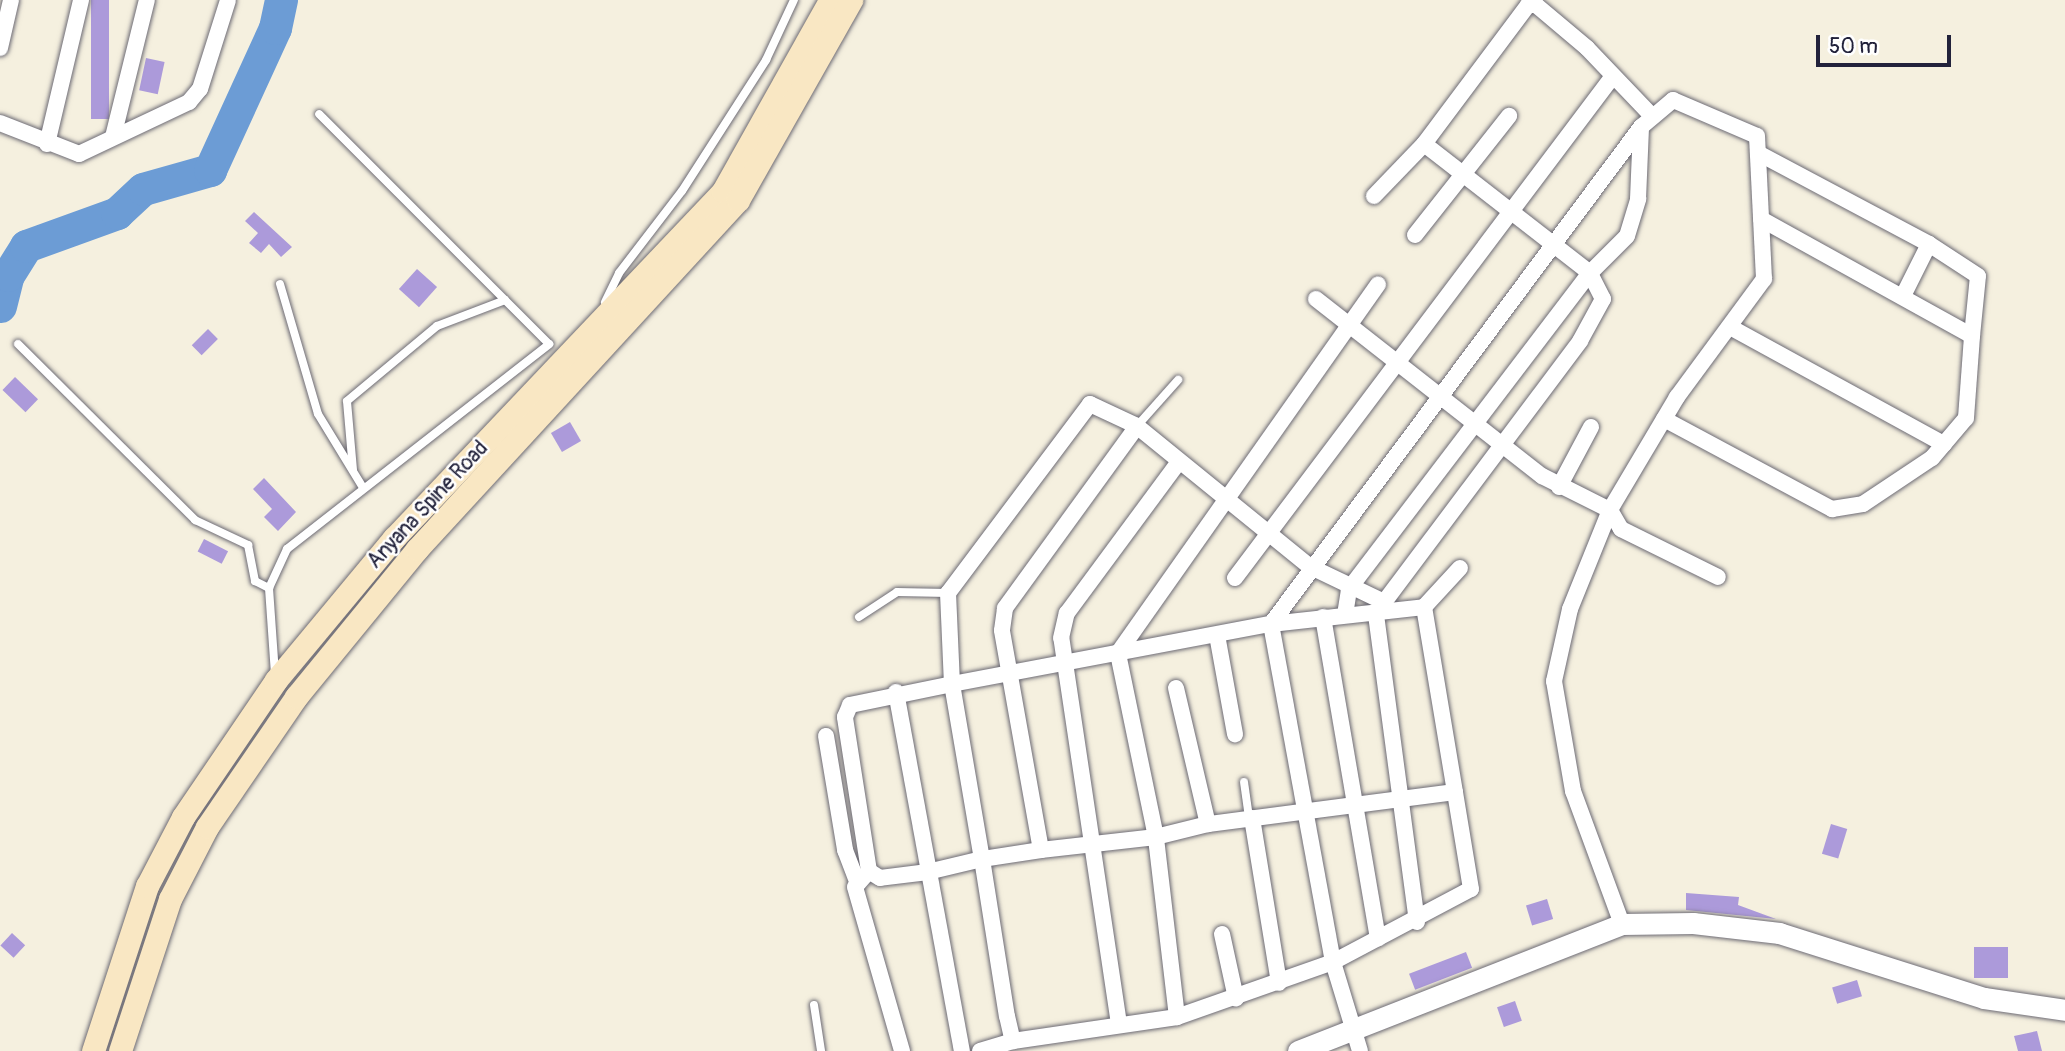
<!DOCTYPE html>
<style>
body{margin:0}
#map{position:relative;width:2065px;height:1051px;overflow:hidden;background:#f5f0df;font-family:Pangolin,sans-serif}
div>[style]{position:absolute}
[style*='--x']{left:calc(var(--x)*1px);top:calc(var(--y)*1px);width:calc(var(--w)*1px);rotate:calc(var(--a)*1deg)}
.river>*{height:33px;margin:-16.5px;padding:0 16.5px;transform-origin:16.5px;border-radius:16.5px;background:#6c9cd5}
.building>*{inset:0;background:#ac9ada;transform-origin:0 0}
.roads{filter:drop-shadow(0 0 2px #6c6a74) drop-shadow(0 0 2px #6c6a74)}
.service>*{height:8px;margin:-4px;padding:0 4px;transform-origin:4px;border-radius:4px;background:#fff}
.minor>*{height:16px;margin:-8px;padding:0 8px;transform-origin:8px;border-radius:8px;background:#fff}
.tertiary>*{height:21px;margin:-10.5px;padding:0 10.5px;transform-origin:10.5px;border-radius:10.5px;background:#fff}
.secondary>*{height:23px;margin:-11.5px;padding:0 11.5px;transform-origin:11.5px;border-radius:11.5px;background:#f9e7c3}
span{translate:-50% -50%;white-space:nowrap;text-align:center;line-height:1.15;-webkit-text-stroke:5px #fff;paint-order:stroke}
.street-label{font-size:21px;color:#22223b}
.scale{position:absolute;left:1816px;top:35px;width:135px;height:32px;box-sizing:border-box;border:4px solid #22223b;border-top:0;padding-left:9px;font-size:21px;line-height:24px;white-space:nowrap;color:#22223b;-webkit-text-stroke:5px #fff;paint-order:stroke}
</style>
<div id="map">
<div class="river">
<i style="--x:0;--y:306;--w:32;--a:-76"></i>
<i style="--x:8;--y:275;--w:34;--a:-58"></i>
<i style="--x:26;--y:246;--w:97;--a:-19.9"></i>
<i style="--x:117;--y:213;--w:35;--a:-43"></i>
<i style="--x:143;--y:189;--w:70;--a:-15.8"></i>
<i style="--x:210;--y:170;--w:156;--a:-65.4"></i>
<i style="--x:275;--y:28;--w:29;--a:-78"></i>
</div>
<div class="building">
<i style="left:91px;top:0;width:18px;height:119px"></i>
<i style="left:146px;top:58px;width:19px;height:33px;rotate:12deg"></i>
<i style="clip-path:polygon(254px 212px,292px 247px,281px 257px,269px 244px,261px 253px,249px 243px,258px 233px,245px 221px)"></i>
<i style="left:417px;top:269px;width:27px;height:27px;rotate:42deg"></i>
<i style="left:208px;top:329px;width:14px;height:23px;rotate:45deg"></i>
<i style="left:15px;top:377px;width:32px;height:18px;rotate:44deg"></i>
<i style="left:570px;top:422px;width:22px;height:22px;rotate:60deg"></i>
<i style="clip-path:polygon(264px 478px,296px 512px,278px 531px,264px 517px,272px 509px,253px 489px)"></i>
<i style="left:204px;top:539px;width:27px;height:14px;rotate:27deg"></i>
<i style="left:1831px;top:824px;width:17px;height:31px;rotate:17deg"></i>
<i style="clip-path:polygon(1686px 893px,1739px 897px,1738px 905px,1776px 919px,1686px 910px)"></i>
<i style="left:1547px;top:899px;width:21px;height:22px;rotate:73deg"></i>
<i style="left:12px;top:933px;width:18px;height:17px;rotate:43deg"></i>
<i style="left:1974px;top:947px;width:34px;height:31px"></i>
<i style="left:1466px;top:952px;width:17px;height:61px;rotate:69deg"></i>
<i style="left:1857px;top:980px;width:17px;height:26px;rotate:73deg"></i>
<i style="left:1515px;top:1001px;width:21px;height:19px;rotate:71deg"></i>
<i style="clip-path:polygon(2037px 1031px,2042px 1051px,2018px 1051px,2014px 1036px)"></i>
</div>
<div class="roads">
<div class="service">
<i style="--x:280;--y:284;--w:135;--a:73.7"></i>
<i style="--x:318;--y:414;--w:84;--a:58.6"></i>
<i style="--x:605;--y:302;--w:32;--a:-64"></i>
<i style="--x:619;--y:273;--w:103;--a:-52.5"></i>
<i style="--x:682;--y:191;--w:156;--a:-57.3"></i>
<i style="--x:766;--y:60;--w:66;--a:-65"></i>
<i style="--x:18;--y:344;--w:250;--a:44.8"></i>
<i style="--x:195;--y:520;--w:59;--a:25.3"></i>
<i style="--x:248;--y:545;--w:37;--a:79"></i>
<i style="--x:255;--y:581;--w:16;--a:27"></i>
<i style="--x:1137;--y:426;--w:62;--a:-48.3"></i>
<i style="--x:353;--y:470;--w:69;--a:-95"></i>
<i style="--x:347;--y:401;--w:117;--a:-39.8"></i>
<i style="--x:437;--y:326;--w:73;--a:-20.9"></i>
<i style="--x:859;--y:617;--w:45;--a:-33.3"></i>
<i style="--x:897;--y:592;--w:51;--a:1.1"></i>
<i style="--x:275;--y:674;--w:86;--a:-94"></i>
<i style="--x:269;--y:588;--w:43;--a:-65.2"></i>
<i style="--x:287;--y:549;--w:333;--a:-38"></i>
<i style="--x:549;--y:344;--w:325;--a:-135"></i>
<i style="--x:1244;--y:782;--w:36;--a:82"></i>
<i style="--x:814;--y:1005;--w:47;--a:81.3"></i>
</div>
<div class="minor">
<i style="--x:0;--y:48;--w:49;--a:-77.1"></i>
<i style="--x:0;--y:123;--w:85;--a:21.4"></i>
<i style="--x:79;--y:154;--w:122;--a:-25.3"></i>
<i style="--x:189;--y:102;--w:17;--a:-50"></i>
<i style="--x:200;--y:89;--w:93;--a:-72.5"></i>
<i style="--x:113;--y:137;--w:141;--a:-76.1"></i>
<i style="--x:47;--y:144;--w:148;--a:-76.7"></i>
<i style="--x:1758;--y:153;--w:194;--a:28"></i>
<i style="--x:1929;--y:244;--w:58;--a:116.6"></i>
<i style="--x:1374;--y:196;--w:72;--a:-46.1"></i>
<i style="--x:1424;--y:144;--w:174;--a:-53.2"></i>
<i style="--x:1528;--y:5;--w:8;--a:0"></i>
<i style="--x:1536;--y:5;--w:67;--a:40.1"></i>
<i style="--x:1587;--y:48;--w:93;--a:46.3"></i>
<i style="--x:1761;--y:219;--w:241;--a:29"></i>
<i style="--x:1972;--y:336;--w:60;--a:-84.3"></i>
<i style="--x:1978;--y:276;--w:59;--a:-146.9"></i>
<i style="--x:1415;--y:235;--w:152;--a:-51.7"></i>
<i style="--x:1316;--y:299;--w:287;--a:38.1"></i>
<i style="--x:1542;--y:476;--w:76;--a:26.6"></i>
<i style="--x:1610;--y:510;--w:22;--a:60"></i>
<i style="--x:1621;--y:529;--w:108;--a:26.3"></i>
<i style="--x:1730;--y:327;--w:244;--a:28.7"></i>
<i style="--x:1664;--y:419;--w:191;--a:28.2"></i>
<i style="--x:1832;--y:509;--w:31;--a:-9"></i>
<i style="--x:1863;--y:504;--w:83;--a:-33.7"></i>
<i style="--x:1932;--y:458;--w:52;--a:-49.6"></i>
<i style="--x:1966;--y:418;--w:82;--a:-85.8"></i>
<i style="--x:1559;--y:487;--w:68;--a:-61.9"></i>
<i style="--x:1235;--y:578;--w:628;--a:-53.02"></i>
<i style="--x:1384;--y:602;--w:83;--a:-154.4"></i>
<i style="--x:1309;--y:566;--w:222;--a:-140.9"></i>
<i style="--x:1137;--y:426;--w:52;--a:-154.9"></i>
<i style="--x:1090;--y:404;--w:236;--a:126.9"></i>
<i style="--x:948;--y:593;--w:91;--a:87.5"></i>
<i style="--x:952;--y:684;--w:325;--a:-10.7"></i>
<i style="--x:1271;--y:624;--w:154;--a:-6.3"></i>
<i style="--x:1345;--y:615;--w:26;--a:-81"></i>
<i style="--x:1349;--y:589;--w:397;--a:-52.7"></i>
<i style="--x:1590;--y:273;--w:52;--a:-45"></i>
<i style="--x:1627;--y:236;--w:39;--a:-73"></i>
<i style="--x:1638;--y:199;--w:72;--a:-87.6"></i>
<i style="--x:1323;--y:617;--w:326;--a:80.3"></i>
<i style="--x:1217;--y:635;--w:101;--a:79.7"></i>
<i style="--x:1176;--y:688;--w:140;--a:76.8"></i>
<i style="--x:896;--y:692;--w:365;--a:79.6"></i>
<i style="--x:826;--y:736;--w:116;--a:80.5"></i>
<i style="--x:845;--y:850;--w:33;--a:69"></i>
<i style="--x:1455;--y:792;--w:249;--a:172.6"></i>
<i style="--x:1208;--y:824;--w:54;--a:166"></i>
<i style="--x:1156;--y:837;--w:116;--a:173.6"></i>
<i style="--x:1041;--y:850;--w:60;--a:171.3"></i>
<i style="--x:982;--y:859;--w:56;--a:166.5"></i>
<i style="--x:928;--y:872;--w:48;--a:172.9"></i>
<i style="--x:880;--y:878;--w:13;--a:-148"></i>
<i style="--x:869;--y:871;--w:156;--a:-98.9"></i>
<i style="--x:845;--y:717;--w:13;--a:-67"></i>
<i style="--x:850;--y:705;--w:104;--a:-11.6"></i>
<i style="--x:952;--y:684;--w:178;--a:80.3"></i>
<i style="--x:982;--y:859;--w:159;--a:81"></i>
<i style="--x:1007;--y:1016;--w:26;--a:77"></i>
<i style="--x:1013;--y:1041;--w:166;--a:-8.3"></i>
<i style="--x:1177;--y:1017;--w:165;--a:-19.4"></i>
<i style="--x:1333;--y:962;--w:156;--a:-27.9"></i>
<i style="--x:1471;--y:889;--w:98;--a:-99.4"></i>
<i style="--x:1455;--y:792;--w:188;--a:-99.5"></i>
<i style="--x:1424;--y:607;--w:53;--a:-47.3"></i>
<i style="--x:1252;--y:818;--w:167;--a:80.7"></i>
<i style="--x:1041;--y:850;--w:223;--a:-100.1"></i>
<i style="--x:1002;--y:630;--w:22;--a:-82"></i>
<i style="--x:1005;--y:608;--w:225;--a:-54"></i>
<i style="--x:869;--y:871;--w:21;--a:131"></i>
<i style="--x:855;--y:887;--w:171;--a:74"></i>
<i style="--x:1417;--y:922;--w:312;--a:-97.6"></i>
<i style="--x:1376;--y:613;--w:340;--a:-53.1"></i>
<i style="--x:1580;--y:341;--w:48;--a:-61.3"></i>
<i style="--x:1603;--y:299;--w:29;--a:-117"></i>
<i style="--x:1590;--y:273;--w:210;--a:-142.1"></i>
<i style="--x:1222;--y:934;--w:66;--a:77.7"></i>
<i style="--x:1177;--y:1017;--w:181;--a:-96.7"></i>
<i style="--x:1156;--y:837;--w:188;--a:-101.7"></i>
<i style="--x:1118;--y:653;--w:451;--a:-54.8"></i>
<i style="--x:1119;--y:1024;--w:390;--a:-98.5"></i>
<i style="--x:1061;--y:638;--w:26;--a:-77"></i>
<i style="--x:1067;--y:613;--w:187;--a:-53.5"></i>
<i style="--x:980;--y:1051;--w:34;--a:-17"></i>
<i style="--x:1360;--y:1051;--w:93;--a:-106.9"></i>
<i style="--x:1333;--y:962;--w:344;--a:-100.4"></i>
<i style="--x:1271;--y:624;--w:620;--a:-53.33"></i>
<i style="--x:1641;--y:127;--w:42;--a:-40.2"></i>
<i style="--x:1673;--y:100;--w:91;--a:23.2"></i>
<i style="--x:1757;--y:136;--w:143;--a:87.2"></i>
<i style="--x:1764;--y:279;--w:147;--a:126.4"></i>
<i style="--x:1677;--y:397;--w:131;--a:120.7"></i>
<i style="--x:1610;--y:510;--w:107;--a:112"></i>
<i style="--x:1570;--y:609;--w:74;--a:102.5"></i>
<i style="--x:1554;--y:681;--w:112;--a:80.2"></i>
<i style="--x:1573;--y:791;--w:142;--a:69.8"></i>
</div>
<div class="tertiary">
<i style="--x:1298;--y:1051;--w:348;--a:-21.4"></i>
<i style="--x:1622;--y:924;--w:71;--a:-0.8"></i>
<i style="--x:1693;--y:923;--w:87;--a:6.6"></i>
<i style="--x:1779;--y:933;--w:215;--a:17.6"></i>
<i style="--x:1984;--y:998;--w:82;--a:8.4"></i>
</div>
<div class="secondary">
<i style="--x:93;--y:1051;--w:174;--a:-71.9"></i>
<i style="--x:147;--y:886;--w:78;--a:-62.4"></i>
<i style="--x:183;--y:817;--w:166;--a:-55.8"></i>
<i style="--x:276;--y:680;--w:185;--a:-50.3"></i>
<i style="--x:394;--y:538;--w:478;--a:-46.5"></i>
<i style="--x:723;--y:191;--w:219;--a:-60.7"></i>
<i style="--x:120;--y:1051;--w:160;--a:-71.8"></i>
<i style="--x:170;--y:899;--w:81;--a:-62.8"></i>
<i style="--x:207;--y:827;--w:158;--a:-55.6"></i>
<i style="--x:296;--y:697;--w:191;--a:-50.7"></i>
<i style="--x:417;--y:549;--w:474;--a:-47.4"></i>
<i style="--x:738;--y:200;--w:230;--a:-60.5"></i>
</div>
</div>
<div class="street-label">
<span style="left:428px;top:505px;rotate:-47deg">Anyana Spine Road</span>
</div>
<div class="scale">50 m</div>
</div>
